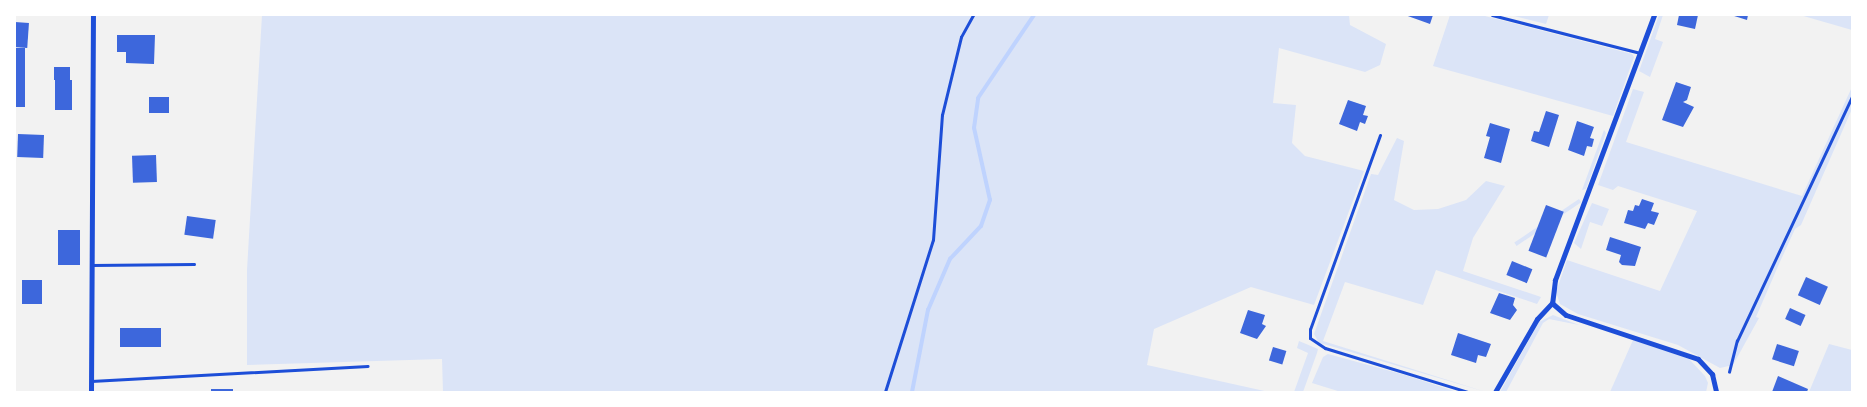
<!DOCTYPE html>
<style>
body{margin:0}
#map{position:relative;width:1867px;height:407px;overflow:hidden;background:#f2f2f2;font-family:"Public Sans",sans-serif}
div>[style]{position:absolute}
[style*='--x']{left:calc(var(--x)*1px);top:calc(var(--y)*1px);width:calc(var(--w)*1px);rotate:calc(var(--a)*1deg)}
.green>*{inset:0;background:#dbe4f7;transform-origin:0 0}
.stream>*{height:4px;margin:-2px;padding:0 2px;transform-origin:2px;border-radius:2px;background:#bfd3fe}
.building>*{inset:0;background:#3d67dc;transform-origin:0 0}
.path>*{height:2.5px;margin:-1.25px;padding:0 1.25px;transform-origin:1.25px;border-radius:1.25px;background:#1d4ed8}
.service>*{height:3px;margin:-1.5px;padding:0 1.5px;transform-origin:1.5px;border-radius:1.5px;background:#1d4ed8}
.minor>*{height:5px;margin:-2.5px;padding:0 2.5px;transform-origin:2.5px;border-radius:2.5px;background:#1d4ed8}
span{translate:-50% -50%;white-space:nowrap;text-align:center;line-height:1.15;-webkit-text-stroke:4.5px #fff;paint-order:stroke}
.frame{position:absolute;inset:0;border:16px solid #fff;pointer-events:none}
</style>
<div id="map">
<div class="green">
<i style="clip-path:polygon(262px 15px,1349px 15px,1350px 25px,1386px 44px,1380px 65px,1365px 72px,1279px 48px,1273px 103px,1296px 105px,1292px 143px,1305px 156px,1364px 171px,1314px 305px,1251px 287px,1154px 329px,1147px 365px,1269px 392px,443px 392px,442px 359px,247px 365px,247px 270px)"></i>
<i style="clip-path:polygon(1450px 15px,1481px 15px,1632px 54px,1634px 57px,1613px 116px,1433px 66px)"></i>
<i style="clip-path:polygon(1510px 15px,1549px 15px,1546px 24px)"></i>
<i style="clip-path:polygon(1659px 15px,1663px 15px,1655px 39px,1663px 42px,1650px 77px,1639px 71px)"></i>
<i style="clip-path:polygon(1800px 15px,1852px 15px,1852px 30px)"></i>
<i style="clip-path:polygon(1852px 87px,1852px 109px,1801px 225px,1795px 229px,1779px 264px,1756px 317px,1759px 318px,1733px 365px,1720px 368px,1678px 345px,1578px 314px,1560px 304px,1556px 292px,1567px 260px,1660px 291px,1697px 211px,1618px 186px,1613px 190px,1598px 185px,1633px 89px,1644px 92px,1626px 142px,1802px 196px)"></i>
<i style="clip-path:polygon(1604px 130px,1606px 133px,1586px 189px,1582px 190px)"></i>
<i style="clip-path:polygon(1397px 138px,1404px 141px,1394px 200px,1414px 210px,1438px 209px,1466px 200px,1486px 181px,1505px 186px,1473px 238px,1463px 271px,1541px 297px,1537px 304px,1436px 270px,1423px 305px,1345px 282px,1323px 341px,1486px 392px,1327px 345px,1319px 343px,1314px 334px,1371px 174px,1378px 175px)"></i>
<i style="left:1579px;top:199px;width:4px;height:78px;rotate:56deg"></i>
<i style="clip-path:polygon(1592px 203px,1609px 209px,1602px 226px,1590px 222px,1581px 249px,1574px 243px)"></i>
<i style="clip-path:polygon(1553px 315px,1579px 325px,1549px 319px,1543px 323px,1506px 392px,1500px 392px,1539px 322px)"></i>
<i style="clip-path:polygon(1633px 340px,1689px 359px,1705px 376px,1708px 383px,1706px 392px,1610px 392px)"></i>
<i style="clip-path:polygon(1299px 341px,1318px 349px,1317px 353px,1303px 392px,1294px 392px,1308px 353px,1297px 348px)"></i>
<i style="clip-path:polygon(1829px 344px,1852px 350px,1852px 392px,1809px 392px)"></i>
<i style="clip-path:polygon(1328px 354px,1405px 375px,1457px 392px,1341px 392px,1312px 383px,1323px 357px)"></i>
</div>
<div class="stream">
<i style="--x:912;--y:392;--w:84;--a:-79"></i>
<i style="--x:928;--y:310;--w:56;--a:-66.7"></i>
<i style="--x:950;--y:259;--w:45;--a:-46.8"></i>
<i style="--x:981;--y:226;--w:28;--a:-71"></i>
<i style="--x:990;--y:200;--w:74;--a:-102.5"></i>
<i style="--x:974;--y:128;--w:30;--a:-82"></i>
<i style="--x:978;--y:98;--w:100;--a:-56"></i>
</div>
<div class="building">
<i style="clip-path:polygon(1405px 15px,1433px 15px,1430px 24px)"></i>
<i style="clip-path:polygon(1679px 15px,1698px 15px,1695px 29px,1677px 25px)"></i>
<i style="clip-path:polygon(1731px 15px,1748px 15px,1747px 20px)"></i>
<i style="left:15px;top:22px;width:14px;height:25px;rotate:4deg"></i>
<i style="clip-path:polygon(117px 35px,155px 35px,154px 64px,126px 63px,126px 52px,117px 52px)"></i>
<i style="left:15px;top:48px;width:10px;height:59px"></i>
<i style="left:54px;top:67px;width:16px;height:13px"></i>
<i style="left:55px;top:80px;width:17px;height:30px"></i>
<i style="clip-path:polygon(1676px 82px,1691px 87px,1687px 100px,1683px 102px,1694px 107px,1683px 127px,1662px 120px)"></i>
<i style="left:149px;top:97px;width:20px;height:16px"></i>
<i style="clip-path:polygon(1348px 100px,1366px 106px,1363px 115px,1368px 116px,1365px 124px,1360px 122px,1357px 131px,1339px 124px)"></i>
<i style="clip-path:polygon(1546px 111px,1559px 115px,1549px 147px,1531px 141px,1534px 131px,1539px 132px)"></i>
<i style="clip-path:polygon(1577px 121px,1594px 127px,1590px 138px,1594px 139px,1592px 147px,1587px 146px,1584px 156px,1568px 150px)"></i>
<i style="clip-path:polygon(1490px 123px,1510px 129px,1501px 163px,1484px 158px,1490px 137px,1486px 136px)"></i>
<i style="left:18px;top:134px;width:26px;height:23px;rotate:2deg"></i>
<i style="left:156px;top:155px;width:27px;height:24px;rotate:88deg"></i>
<i style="clip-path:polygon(1642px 199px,1654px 203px,1651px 211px,1659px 213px,1654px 225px,1648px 223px,1645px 229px,1624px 223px,1628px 210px,1633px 211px,1635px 205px,1639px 206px)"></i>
<i style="left:1546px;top:205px;width:19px;height:49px;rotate:21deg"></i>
<i style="left:187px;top:216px;width:29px;height:19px;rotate:8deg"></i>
<i style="left:58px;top:230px;width:22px;height:35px"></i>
<i style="clip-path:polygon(1610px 237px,1641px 247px,1635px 266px,1622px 265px,1619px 262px,1621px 255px,1606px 250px)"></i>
<i style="left:1512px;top:261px;width:22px;height:15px;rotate:22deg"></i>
<i style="left:1806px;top:277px;width:24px;height:20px;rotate:24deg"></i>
<i style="left:22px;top:280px;width:20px;height:24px"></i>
<i style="clip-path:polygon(1499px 293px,1515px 298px,1513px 305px,1517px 310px,1510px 320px,1490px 313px)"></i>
<i style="left:1790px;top:308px;width:17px;height:12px;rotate:24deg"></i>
<i style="clip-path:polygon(1248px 310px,1265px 315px,1262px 324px,1266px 326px,1257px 339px,1240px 333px)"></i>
<i style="left:161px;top:328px;width:19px;height:41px;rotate:90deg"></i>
<i style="clip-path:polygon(1458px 333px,1491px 344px,1486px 357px,1478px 355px,1476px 363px,1451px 355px)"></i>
<i style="left:1777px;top:344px;width:23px;height:16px;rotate:18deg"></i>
<i style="left:1273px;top:347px;width:14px;height:14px;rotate:17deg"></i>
<i style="clip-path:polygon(1778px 376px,1808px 389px,1807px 392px,1772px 392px)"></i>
<i style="left:211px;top:389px;width:22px;height:3px"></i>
</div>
<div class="path">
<i style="--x:1729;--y:372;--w:32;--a:-76"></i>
<i style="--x:1737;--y:341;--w:270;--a:-64.8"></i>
<i style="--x:885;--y:392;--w:159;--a:-72.5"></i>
<i style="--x:933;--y:240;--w:125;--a:-85.9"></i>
<i style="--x:942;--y:115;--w:80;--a:-76.3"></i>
<i style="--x:961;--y:37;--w:25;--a:-61"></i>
</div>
<div class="service">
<i style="--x:1492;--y:15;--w:153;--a:14.4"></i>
<i style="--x:1380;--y:135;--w:206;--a:109.8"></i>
<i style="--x:1310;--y:329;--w:9;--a:90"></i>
<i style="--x:1310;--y:338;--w:18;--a:34"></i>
<i style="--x:1325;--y:348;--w:150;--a:17.1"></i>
<i style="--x:92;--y:265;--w:102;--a:-0.6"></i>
<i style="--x:91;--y:381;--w:277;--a:-3.1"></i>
</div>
<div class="minor">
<i style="--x:1654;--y:15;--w:283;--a:110.5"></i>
<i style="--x:1555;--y:280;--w:23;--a:97"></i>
<i style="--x:1552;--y:303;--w:18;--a:41"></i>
<i style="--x:1566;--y:315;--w:139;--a:18.4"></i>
<i style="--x:1698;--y:359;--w:21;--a:47"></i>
<i style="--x:1712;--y:374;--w:18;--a:77"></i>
<i style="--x:91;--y:392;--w:377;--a:-89.7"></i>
<i style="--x:1495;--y:392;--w:84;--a:-60.1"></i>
<i style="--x:1537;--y:319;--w:22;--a:-47"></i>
</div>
<div class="frame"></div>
</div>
